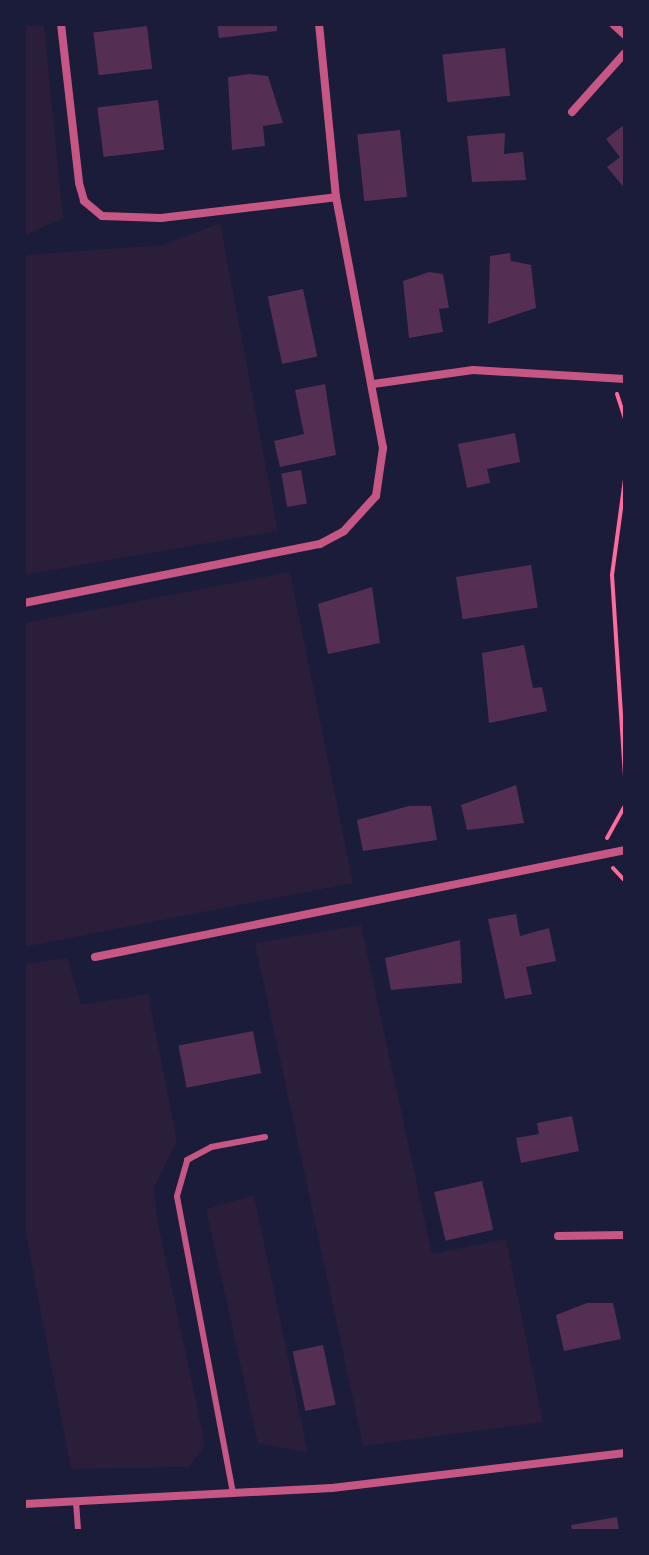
<!DOCTYPE html>
<style>
body{margin:0}
#map{position:relative;width:649px;height:1555px;overflow:hidden;background:#1b1b3a;font-family:Ubuntu,sans-serif}
div>[style]{position:absolute}
[style*='--x']{left:calc(var(--x)*1px);top:calc(var(--y)*1px);width:calc(var(--w)*1px);rotate:calc(var(--a)*1deg)}
.green>*{inset:0;background:#2a1e3b}
.building>*{inset:0;background:#542f53;transform-origin:0 0}
.path>*{height:4px;margin:-2px;padding:0 2px;transform-origin:2px;border-radius:2px;background:#ff6b9d}
.service>*{height:6px;margin:-3px;padding:0 3px;transform-origin:3px;border-radius:3px;background:#c65784}
.minor>*{height:8px;margin:-4px;padding:0 4px;transform-origin:4px;border-radius:4px;background:#c65784}
span{translate:-50% -50%;white-space:nowrap;text-align:center;line-height:1.15;-webkit-text-stroke:8px #1b1b3a;paint-order:stroke}
.frame{position:absolute;inset:0;border:26px solid #1b1b3a;pointer-events:none}
</style>
<div id="map">
<div class="green">
<i style="clip-path:polygon(24px 24px,44px 24px,63px 218px,24px 236px)"></i>
<i style="clip-path:polygon(220px 223px,278px 531px,24px 575px,24px 255px,163px 245px)"></i>
<i style="clip-path:polygon(290px 572px,353px 883px,24px 947px,24px 623px)"></i>
<i style="clip-path:polygon(361px 925px,432px 1254px,506px 1239px,543px 1422px,363px 1446px,255px 943px)"></i>
<i style="clip-path:polygon(68px 958px,81px 1005px,148px 994px,177px 1140px,154px 1188px,157px 1218px,205px 1444px,190px 1467px,71px 1469px,24px 1224px,24px 964px)"></i>
<i style="clip-path:polygon(254px 1195px,308px 1453px,258px 1443px,206px 1209px)"></i>
</div>
<div class="building">
<i style="clip-path:polygon(217px 24px,277px 24px,277px 31px,219px 38px)"></i>
<i style="left:147px;top:26px;width:43px;height:54px;rotate:83deg"></i>
<i style="left:505px;top:48px;width:48px;height:63px;rotate:84deg"></i>
<i style="clip-path:polygon(250px 74px,268px 76px,283px 123px,263px 126px,265px 146px,232px 150px,228px 77px)"></i>
<i style="left:158px;top:100px;width:50px;height:61px;rotate:83deg"></i>
<i style="clip-path:polygon(625px 124px,625px 189px,607px 167px,620px 157px,606px 139px)"></i>
<i style="left:400px;top:130px;width:67px;height:43px;rotate:84deg"></i>
<i style="clip-path:polygon(505px 133px,504px 154px,523px 152px,526px 180px,472px 182px,467px 136px)"></i>
<i style="clip-path:polygon(510px 253px,511px 261px,531px 265px,536px 308px,488px 324px,490px 256px)"></i>
<i style="clip-path:polygon(429px 272px,443px 274px,449px 308px,439px 309px,443px 332px,409px 338px,403px 281px)"></i>
<i style="left:303px;top:289px;width:69px;height:36px;rotate:78deg"></i>
<i style="clip-path:polygon(325px 384px,336px 455px,280px 467px,274px 441px,304px 434px,295px 390px)"></i>
<i style="clip-path:polygon(515px 433px,520px 462px,487px 469px,490px 483px,467px 488px,458px 444px)"></i>
<i style="left:301px;top:470px;width:34px;height:20px;rotate:80deg"></i>
<i style="left:531px;top:565px;width:43px;height:76px;rotate:81deg"></i>
<i style="clip-path:polygon(372px 587px,380px 643px,328px 654px,318px 604px)"></i>
<i style="clip-path:polygon(524px 645px,533px 688px,542px 687px,547px 711px,489px 723px,482px 653px)"></i>
<i style="clip-path:polygon(516px 785px,524px 823px,467px 830px,461px 805px)"></i>
<i style="clip-path:polygon(409px 806px,431px 806px,437px 840px,363px 851px,357px 820px)"></i>
<i style="clip-path:polygon(516px 914px,520px 936px,549px 928px,556px 961px,526px 967px,532px 994px,505px 999px,488px 919px)"></i>
<i style="clip-path:polygon(460px 940px,462px 983px,391px 990px,385px 958px)"></i>
<i style="left:253px;top:1031px;width:43px;height:76px;rotate:79deg"></i>
<i style="clip-path:polygon(572px 1116px,579px 1151px,521px 1163px,516px 1138px,539px 1134px,537px 1123px)"></i>
<i style="left:482px;top:1181px;width:50px;height:49px;rotate:77deg"></i>
<i style="clip-path:polygon(587px 1303px,613px 1303px,621px 1339px,564px 1351px,556px 1315px)"></i>
<i style="left:323px;top:1345px;width:61px;height:31px;rotate:78deg"></i>
<i style="clip-path:polygon(617px 1517px,619px 1531px,572px 1531px,571px 1525px)"></i>
</div>
<div class="path">
<i style="--x:617;--y:394;--w:25;--a:72"></i>
<i style="--x:625;--y:479;--w:97;--a:97.7"></i>
<i style="--x:612;--y:575;--w:201;--a:86.3"></i>
<i style="--x:607;--y:838;--w:37;--a:-61"></i>
<i style="--x:613;--y:868;--w:18;--a:47"></i>
</div>
<div class="service">
<i style="--x:233;--y:1493;--w:302;--a:-100.7"></i>
<i style="--x:177;--y:1196;--w:37;--a:-74"></i>
<i style="--x:187;--y:1160;--w:27;--a:-28"></i>
<i style="--x:211;--y:1147;--w:55;--a:-10.5"></i>
<i style="--x:76;--y:1501;--w:30;--a:86"></i>
</div>
<div class="minor">
<i style="--x:61;--y:24;--w:160;--a:83.5"></i>
<i style="--x:79;--y:183;--w:19;--a:74"></i>
<i style="--x:84;--y:201;--w:23;--a:40"></i>
<i style="--x:102;--y:216;--w:59;--a:1.9"></i>
<i style="--x:161;--y:218;--w:176;--a:-6.8"></i>
<i style="--x:613;--y:24;--w:16;--a:43"></i>
<i style="--x:572;--y:112;--w:79;--a:-48.1"></i>
<i style="--x:373;--y:384;--w:101;--a:-8"></i>
<i style="--x:473;--y:370;--w:152;--a:3.4"></i>
<i style="--x:24;--y:603;--w:302;--a:-11.3"></i>
<i style="--x:320;--y:544;--w:27;--a:-28"></i>
<i style="--x:344;--y:531;--w:47;--a:-47.6"></i>
<i style="--x:376;--y:496;--w:49;--a:-81.7"></i>
<i style="--x:383;--y:448;--w:255;--a:-100.6"></i>
<i style="--x:336;--y:197;--w:174;--a:-95.6"></i>
<i style="--x:95;--y:957;--w:541;--a:-11.41"></i>
<i style="--x:558;--y:1236;--w:67;--a:-0.9"></i>
<i style="--x:24;--y:1504;--w:308;--a:-3"></i>
<i style="--x:332;--y:1488;--w:295;--a:-6.8"></i>
</div>
<div class="frame"></div>
</div>
